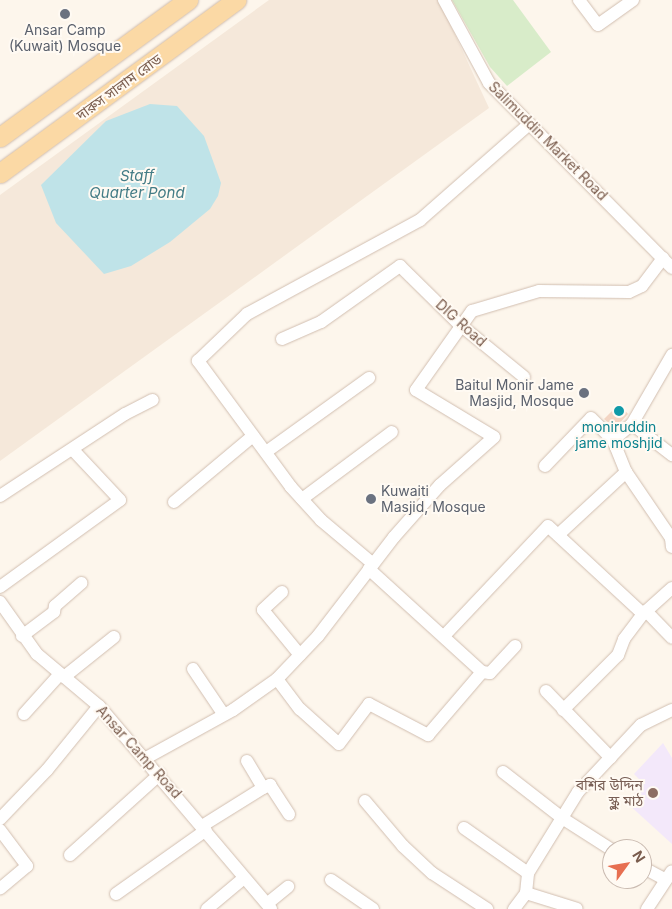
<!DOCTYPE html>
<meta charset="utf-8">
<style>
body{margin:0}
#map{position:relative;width:672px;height:909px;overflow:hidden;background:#fdf6ec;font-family:Inter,"Noto Sans Bengali",sans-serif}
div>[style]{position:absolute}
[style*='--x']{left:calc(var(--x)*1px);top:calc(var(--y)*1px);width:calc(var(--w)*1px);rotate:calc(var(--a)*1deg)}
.residential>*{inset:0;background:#f5e8da}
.education>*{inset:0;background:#f3e8fa}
.green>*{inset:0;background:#d8ecc9}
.water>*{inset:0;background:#bfe3e8}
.building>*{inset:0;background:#f3d5c3}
.roads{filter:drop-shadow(0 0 1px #d1beb0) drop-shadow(0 0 1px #d1beb0)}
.minor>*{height:12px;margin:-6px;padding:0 6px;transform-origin:6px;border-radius:6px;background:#fff}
.primary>*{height:19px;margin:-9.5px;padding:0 9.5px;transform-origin:9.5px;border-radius:9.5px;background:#fbd9a5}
.dots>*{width:14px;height:14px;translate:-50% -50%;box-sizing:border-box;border:2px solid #fffaf3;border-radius:50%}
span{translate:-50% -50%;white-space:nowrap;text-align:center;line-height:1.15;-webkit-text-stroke:4px #fffaf3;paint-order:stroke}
.worship-label{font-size:14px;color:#5b616d}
.right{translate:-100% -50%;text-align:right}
.left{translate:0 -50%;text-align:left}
.street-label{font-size:14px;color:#7a5c4d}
.culture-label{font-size:14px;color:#0d838f}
.education-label{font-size:14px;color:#785e54}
.water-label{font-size:15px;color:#437c86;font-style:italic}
.north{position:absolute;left:602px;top:839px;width:50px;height:50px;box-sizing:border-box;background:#fffaf3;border:1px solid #cabbb1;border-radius:50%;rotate:58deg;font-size:14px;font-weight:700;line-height:20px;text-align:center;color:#7a5c4d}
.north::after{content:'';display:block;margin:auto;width:18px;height:22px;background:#e76f51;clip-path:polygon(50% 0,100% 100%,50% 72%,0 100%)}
</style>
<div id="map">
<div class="residential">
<i style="clip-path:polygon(269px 0,439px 0,489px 108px,0 461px,0 195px)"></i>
</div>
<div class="education">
<i style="clip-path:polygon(663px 743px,672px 758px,672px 844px,627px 803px,643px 783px,634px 774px)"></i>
</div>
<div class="green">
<i style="clip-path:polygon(452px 0,513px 0,551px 52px,507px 86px,490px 67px)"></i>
</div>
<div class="water">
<i style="clip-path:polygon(150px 104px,177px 106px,204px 136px,221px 183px,218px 196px,210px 209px,170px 242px,131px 266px,104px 274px,56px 223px,41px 185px,106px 121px)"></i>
</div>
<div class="building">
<i style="clip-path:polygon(619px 404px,628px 414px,615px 428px,604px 419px)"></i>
</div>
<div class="roads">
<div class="minor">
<i style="--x:444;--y:0;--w:94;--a:61.5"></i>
<i style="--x:489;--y:83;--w:260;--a:45.3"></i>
<i style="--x:579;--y:0;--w:31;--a:53"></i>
<i style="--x:598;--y:25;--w:43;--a:-35.5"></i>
<i style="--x:282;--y:339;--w:43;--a:-23.6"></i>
<i style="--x:321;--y:322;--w:97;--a:-35.3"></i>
<i style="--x:400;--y:266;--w:83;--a:44.5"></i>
<i style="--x:459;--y:324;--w:84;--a:39.2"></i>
<i style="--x:632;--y:424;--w:51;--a:37.8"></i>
<i style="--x:613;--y:440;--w:25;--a:-40"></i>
<i style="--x:632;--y:424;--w:80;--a:-59.9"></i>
<i style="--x:266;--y:452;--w:127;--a:-35.7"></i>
<i style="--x:545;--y:466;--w:66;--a:-46.2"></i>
<i style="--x:591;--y:418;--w:31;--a:45"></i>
<i style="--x:613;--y:440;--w:35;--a:68"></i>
<i style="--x:626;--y:472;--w:80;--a:55.7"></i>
<i style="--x:671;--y:538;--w:9;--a:84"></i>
<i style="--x:0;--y:496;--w:149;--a:-33.3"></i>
<i style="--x:125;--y:414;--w:31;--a:-27"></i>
<i style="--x:302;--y:499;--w:112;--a:-36.7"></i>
<i style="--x:174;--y:502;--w:103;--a:-39.9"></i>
<i style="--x:558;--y:535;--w:93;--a:-42.8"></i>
<i style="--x:372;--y:563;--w:67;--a:-139.9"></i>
<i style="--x:321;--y:520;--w:45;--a:-132.3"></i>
<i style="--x:291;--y:487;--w:157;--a:-126.4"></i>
<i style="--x:198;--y:361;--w:68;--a:-43.8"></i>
<i style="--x:247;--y:314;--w:197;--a:-28.5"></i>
<i style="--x:420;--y:220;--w:144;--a:-41.3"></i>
<i style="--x:0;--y:587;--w:148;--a:-35.9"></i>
<i style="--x:120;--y:500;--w:67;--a:-133.2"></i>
<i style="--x:282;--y:592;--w:26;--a:137"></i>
<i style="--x:263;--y:610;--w:58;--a:50.6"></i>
<i style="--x:0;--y:602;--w:64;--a:54.6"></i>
<i style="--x:37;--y:654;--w:81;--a:40"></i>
<i style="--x:99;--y:706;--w:266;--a:49.7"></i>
<i style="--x:646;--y:611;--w:37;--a:46"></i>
<i style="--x:22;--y:636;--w:40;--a:-37"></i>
<i style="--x:54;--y:612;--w:6;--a:-81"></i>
<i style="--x:55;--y:606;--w:35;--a:-41"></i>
<i style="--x:444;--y:636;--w:151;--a:-46.6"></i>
<i style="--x:548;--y:526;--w:129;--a:42.8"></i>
<i style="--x:193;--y:669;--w:55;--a:56"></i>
<i style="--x:482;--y:672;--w:8;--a:7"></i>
<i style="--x:490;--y:673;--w:37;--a:-47"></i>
<i style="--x:64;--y:677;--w:64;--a:-38.7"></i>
<i style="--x:277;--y:679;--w:38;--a:53"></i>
<i style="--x:300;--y:709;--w:52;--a:41.9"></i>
<i style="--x:339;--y:744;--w:50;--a:-53.1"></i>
<i style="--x:369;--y:704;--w:67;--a:27.7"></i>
<i style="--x:428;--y:735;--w:83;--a:-49.4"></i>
<i style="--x:482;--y:672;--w:153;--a:-137.7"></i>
<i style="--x:546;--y:691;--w:93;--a:45.9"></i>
<i style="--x:563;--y:710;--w:78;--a:-45"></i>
<i style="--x:618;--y:655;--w:17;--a:-69"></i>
<i style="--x:624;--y:639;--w:31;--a:-53"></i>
<i style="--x:643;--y:614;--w:39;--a:-42"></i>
<i style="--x:24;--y:714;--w:54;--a:-48"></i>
<i style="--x:146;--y:758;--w:99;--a:-28.9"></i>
<i style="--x:233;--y:710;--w:54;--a:-35.2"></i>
<i style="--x:277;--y:679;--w:59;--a:-46.4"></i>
<i style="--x:318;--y:636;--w:125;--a:-52.5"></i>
<i style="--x:394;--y:537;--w:69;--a:-48.5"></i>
<i style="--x:440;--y:485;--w:72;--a:-41.6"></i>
<i style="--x:494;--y:437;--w:91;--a:-148.9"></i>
<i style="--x:416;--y:390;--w:97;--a:-54.7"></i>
<i style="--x:472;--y:311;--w:70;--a:-16.6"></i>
<i style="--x:539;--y:291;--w:90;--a:0.6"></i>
<i style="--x:629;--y:292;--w:14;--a:-25"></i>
<i style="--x:642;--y:286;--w:35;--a:-53"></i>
<i style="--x:247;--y:761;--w:31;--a:59"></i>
<i style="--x:263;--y:788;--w:8;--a:-23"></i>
<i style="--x:270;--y:785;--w:35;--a:57"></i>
<i style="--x:503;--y:772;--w:75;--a:37.9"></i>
<i style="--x:562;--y:818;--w:59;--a:32.6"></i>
<i style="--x:365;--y:801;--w:59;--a:49.8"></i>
<i style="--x:403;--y:846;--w:40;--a:43"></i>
<i style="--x:432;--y:873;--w:66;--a:33.2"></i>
<i style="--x:0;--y:819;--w:68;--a:-46.2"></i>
<i style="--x:47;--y:770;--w:82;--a:-50.9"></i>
<i style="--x:202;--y:826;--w:72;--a:-31.9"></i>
<i style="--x:464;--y:828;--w:78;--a:35.1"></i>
<i style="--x:0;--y:830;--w:45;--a:53.1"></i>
<i style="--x:27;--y:866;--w:35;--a:140"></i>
<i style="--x:70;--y:855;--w:121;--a:-42"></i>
<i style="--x:642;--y:867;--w:27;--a:28"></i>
<i style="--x:331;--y:880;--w:51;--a:34.6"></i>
<i style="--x:526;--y:893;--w:53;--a:17.4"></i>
<i style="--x:116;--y:894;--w:110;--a:-35.4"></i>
<i style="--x:268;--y:903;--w:26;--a:-39"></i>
<i style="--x:207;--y:909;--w:48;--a:-40"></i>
<i style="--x:514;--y:909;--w:20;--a:-53"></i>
<i style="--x:526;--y:893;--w:20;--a:-84"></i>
<i style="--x:528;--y:873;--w:95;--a:-58.3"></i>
<i style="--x:578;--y:792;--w:92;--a:-46.8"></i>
<i style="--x:641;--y:725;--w:34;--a:-26"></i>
<i style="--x:647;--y:909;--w:45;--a:-56.7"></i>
</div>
<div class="primary">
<i style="--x:0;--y:137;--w:233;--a:-36.1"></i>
<i style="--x:0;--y:173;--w:293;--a:-36.2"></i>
</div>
</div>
<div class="dots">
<i style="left:65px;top:14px;background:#6b7280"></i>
<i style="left:584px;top:393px;background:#6b7280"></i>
<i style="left:619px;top:411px;background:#0f9aa8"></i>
<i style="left:371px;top:499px;background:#6b7280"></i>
<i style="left:653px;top:793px;background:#8d6e63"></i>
</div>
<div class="worship-label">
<span style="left:65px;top:38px">Ansar Camp<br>(Kuwait) Mosque</span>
<span class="right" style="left:574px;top:393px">Baitul Monir Jame<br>Masjid, Mosque</span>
<span class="left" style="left:381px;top:499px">Kuwaiti<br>Masjid, Mosque</span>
</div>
<div class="street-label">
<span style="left:119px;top:87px;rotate:-36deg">দারুস সালাম রোড</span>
<span style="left:548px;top:141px;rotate:45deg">Salimuddin Market Road</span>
<span style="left:461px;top:323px;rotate:42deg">DIG Road</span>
<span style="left:139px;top:752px;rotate:48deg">Ansar Camp Road</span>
</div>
<div class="culture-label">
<span style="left:619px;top:435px">moniruddin<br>jame moshjid</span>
</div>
<div class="education-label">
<span class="right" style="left:643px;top:793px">বশির উদ্দিন<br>স্কুল মাঠ</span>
</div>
<div class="water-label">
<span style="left:137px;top:184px">Staff<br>Quarter Pond</span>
</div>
<div class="north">N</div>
</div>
